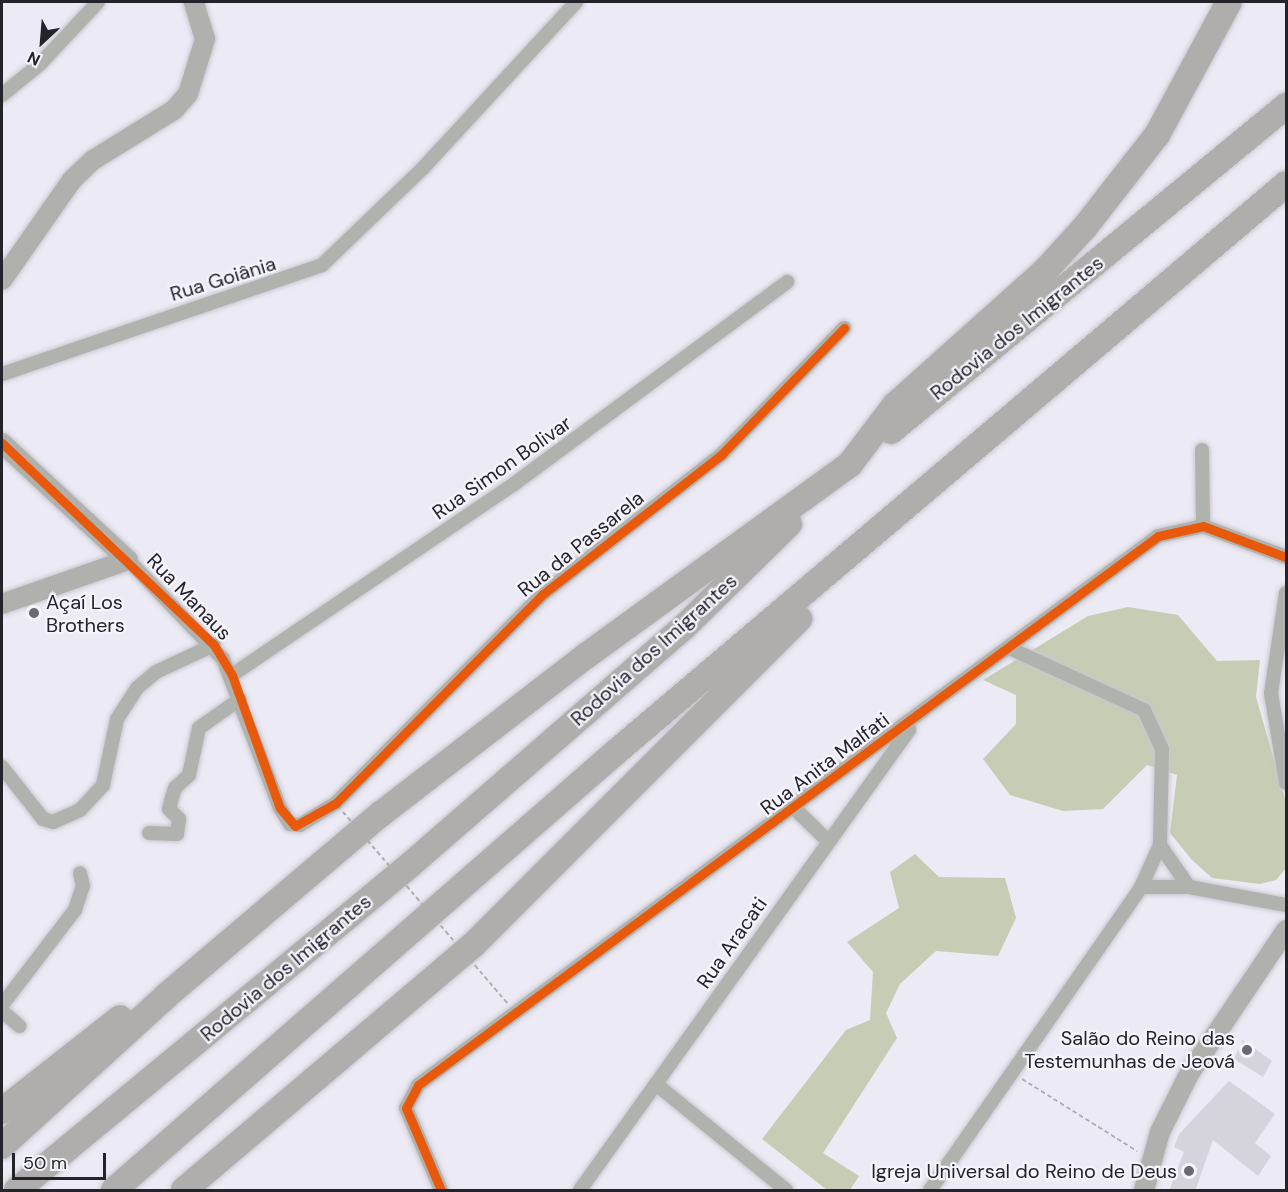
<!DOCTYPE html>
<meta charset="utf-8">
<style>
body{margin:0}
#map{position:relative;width:1288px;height:1192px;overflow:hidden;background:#eceaf4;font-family:"DM Sans",sans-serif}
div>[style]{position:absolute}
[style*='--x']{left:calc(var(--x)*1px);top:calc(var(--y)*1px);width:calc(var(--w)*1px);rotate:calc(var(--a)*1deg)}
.forest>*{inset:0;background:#c7ccb4}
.building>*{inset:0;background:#d5d3db}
.path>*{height:2px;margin-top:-1px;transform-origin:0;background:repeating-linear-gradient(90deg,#aeaead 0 4.5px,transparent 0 7.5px)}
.roads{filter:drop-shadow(0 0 2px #c9c7cf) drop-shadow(0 0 2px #c9c7cf)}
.street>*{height:14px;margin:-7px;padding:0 7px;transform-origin:7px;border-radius:7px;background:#b0b2ad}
.secondary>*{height:20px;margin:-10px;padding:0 10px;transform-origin:10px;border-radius:10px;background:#b0b1ad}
.highway>*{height:26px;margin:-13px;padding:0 13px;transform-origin:13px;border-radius:13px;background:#afaead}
.path-bridge>*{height:2px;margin-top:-1px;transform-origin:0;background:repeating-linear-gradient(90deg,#aeaead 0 4.5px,transparent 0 7.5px)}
.cycleway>*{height:9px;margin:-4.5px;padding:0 4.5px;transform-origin:4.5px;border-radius:4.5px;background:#e8590c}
.dots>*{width:16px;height:16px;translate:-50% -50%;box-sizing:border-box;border:3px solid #f5f4fc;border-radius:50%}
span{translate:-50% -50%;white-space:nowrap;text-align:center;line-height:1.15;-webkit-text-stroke:4.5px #f5f4fc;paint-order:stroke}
.street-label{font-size:20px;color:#24232a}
.poi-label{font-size:20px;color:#24232a}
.left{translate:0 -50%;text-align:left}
.right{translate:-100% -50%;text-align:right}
.frame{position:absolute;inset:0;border:3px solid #24232a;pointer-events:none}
.north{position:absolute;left:12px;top:12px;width:60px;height:60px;-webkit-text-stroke:4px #f5f4fc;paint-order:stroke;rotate:206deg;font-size:16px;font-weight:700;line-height:24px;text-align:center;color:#24232a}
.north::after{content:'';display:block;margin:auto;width:21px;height:27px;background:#24232a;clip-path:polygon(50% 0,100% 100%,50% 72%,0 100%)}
.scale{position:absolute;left:12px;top:1153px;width:94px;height:27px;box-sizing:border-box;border:3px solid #24232a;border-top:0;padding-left:8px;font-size:18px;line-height:21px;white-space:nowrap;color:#24232a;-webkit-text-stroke:4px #f5f4fc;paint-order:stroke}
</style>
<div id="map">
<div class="forest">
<i style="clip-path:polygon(1128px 607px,1178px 615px,1217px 661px,1260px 660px,1256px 697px,1286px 802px,1286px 868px,1276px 880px,1260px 884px,1212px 878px,1192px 860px,1170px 833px,1177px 775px,1147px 765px,1103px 809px,1063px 811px,1010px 795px,983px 759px,1016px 724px,1016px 695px,983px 680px,1088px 616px)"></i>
<i style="clip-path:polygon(915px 854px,939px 877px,1005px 878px,1016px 918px,998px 956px,936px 951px,900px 984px,886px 1013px,897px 1038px,823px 1153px,859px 1176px,850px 1190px,827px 1190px,762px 1139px,846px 1030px,870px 1020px,873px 972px,847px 942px,899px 908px,890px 872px)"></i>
</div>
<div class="building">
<i style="clip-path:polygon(1243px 1040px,1272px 1061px,1263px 1077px,1234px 1059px)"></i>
<i style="clip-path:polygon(1229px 1081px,1275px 1114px,1255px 1143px,1271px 1156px,1258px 1176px,1213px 1140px,1195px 1191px,1169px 1191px,1184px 1152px,1174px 1147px,1179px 1134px)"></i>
</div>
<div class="path">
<i style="--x:1022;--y:1079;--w:136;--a:32.1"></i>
</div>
<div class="roads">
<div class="street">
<i style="--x:2;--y:95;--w:49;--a:-39.2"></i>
<i style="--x:40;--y:64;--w:85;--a:-46.9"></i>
<i style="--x:2;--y:374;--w:338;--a:-18.8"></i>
<i style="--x:322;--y:265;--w:140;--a:-43.8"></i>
<i style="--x:423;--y:168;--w:226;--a:-47.3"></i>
<i style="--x:1202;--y:450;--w:76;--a:89.2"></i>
<i style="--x:128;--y:560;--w:137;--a:46.2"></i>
<i style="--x:223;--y:659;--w:160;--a:69.1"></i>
<i style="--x:280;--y:808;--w:19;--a:58"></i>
<i style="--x:290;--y:824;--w:10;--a:6"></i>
<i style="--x:300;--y:825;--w:42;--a:-31.4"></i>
<i style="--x:336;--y:803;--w:294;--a:-45.3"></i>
<i style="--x:543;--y:594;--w:226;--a:-38"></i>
<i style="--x:721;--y:455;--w:177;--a:-45.9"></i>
<i style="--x:1286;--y:593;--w:101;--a:98.5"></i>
<i style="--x:1271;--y:693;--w:91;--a:80.5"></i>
<i style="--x:232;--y:675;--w:341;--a:-34.1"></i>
<i style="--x:514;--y:484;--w:340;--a:-36.5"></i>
<i style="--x:2;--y:767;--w:66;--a:51.7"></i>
<i style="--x:43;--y:819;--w:10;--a:17"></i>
<i style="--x:53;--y:822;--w:30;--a:-24"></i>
<i style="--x:80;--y:810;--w:34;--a:-47"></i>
<i style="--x:103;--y:785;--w:67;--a:-78"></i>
<i style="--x:117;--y:719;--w:37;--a:-57"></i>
<i style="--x:137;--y:688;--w:25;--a:-40"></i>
<i style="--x:156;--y:672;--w:64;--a:-25"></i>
<i style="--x:795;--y:809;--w:46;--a:44.1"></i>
<i style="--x:149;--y:833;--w:28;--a:2"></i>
<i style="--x:177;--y:834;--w:15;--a:-82"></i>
<i style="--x:179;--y:819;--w:14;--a:-135"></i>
<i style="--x:169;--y:809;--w:8;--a:-76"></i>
<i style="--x:171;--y:801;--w:14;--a:-73"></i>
<i style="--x:175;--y:788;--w:19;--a:-43"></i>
<i style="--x:189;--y:775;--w:48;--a:-78"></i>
<i style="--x:199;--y:728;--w:50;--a:-35.3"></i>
<i style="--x:1160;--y:845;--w:51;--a:55.4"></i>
<i style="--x:1141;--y:887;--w:48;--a:0"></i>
<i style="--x:1189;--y:887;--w:99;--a:10.5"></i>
<i style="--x:2;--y:1005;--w:120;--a:-52.5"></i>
<i style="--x:75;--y:910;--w:25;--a:-72"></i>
<i style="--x:83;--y:886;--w:13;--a:-103"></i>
<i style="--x:2;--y:1011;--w:23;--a:41"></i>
<i style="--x:656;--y:1084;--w:168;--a:39.2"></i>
<i style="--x:441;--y:1190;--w:89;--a:-113.1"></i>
<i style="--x:406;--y:1108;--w:26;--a:-62"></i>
<i style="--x:418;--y:1085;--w:921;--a:-36.57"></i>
<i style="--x:1158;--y:536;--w:46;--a:-12.5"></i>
<i style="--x:1203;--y:526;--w:89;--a:20.5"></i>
<i style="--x:580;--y:1190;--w:566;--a:-54.43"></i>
<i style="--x:930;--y:1190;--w:369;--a:-55.1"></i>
<i style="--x:1141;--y:887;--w:46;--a:-65.7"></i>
<i style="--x:1160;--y:845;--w:96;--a:-88.8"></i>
<i style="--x:1162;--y:749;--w:43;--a:-114.8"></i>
<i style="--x:1144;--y:710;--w:149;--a:-155.3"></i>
</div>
<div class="secondary">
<i style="--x:2;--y:280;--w:122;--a:-55"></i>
<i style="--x:72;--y:180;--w:29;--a:-44"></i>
<i style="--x:93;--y:160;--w:95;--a:-31.7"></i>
<i style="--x:174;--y:110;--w:21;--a:-49"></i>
<i style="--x:188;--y:94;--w:58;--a:-72.8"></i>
<i style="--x:205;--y:39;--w:39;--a:-107"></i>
<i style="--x:2;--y:443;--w:172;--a:42.9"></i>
<i style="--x:128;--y:560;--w:133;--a:160.8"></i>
<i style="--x:1144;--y:1190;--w:60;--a:-74.6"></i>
<i style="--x:1160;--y:1132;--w:65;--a:-63.4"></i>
<i style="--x:1189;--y:1074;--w:174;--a:-56"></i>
</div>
<div class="highway">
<i style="--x:891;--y:431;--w:512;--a:-39.45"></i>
<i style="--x:2;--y:1111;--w:150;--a:-38.2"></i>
<i style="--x:2;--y:1146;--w:222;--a:-42.4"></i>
<i style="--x:166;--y:996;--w:283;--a:-40.3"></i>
<i style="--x:382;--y:813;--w:257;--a:-37.6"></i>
<i style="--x:586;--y:656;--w:326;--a:-36"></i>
<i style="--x:850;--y:464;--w:74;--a:-52.7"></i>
<i style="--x:895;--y:405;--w:200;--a:-41.8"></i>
<i style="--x:1044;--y:272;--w:61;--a:-47.7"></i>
<i style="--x:1085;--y:227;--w:117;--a:-52"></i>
<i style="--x:1157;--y:135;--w:151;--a:-61.6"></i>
<i style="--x:17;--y:1190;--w:510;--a:-39.59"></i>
<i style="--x:410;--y:865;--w:363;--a:-41"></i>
<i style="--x:684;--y:627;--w:147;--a:-44.4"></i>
<i style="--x:114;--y:1190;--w:666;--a:-41.11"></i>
<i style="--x:616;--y:752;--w:878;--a:-40.29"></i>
<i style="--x:184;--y:1190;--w:380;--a:-40.3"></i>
<i style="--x:474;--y:944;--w:460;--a:-45"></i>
</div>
</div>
<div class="path-bridge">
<i style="--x:343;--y:812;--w:253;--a:49.3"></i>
</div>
<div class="cycleway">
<i style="--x:2;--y:443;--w:293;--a:43.6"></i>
<i style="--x:214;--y:645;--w:35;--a:59"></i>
<i style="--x:232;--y:675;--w:141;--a:70.2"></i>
<i style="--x:280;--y:808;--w:23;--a:50"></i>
<i style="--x:295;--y:826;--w:47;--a:-29.3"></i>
<i style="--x:336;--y:803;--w:294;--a:-45.3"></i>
<i style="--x:543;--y:594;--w:226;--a:-38"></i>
<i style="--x:721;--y:455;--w:177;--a:-45.9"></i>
<i style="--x:441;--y:1190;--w:89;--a:-113.1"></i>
<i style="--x:406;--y:1108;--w:26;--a:-62"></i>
<i style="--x:418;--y:1085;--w:921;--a:-36.57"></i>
<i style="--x:1158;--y:536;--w:46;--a:-12.5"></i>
<i style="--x:1203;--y:526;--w:89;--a:20.5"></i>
</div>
<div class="dots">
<i style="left:34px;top:613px;background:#6a6971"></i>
<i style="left:1247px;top:1050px;background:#6a6971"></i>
<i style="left:1189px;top:1171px;background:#6a6971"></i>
</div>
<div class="street-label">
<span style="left:223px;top:279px;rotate:-17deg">Rua Goiânia</span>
<span style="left:1017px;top:328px;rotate:-39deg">Rodovia dos Imigrantes</span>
<span style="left:502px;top:468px;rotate:-35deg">Rua Simon Bolivar</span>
<span style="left:581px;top:544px;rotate:-39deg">Rua da Passarela</span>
<span style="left:189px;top:597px;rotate:46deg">Rua Manaus</span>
<span style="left:654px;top:650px;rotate:-42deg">Rodovia dos Imigrantes</span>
<span style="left:825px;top:764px;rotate:-37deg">Rua Anita Malfati</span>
<span style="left:732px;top:943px;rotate:-55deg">Rua Aracati</span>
<span style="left:286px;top:968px;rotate:-40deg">Rodovia dos Imigrantes</span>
</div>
<div class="poi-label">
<span class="left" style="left:46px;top:614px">Açaí Los<br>Brothers</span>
<span class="right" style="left:1235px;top:1050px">Salão do Reino das<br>Testemunhas de Jeová</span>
<span class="right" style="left:1177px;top:1171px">Igreja Universal do Reino de Deus</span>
</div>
<div class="frame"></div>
<div class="north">N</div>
<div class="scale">50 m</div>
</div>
